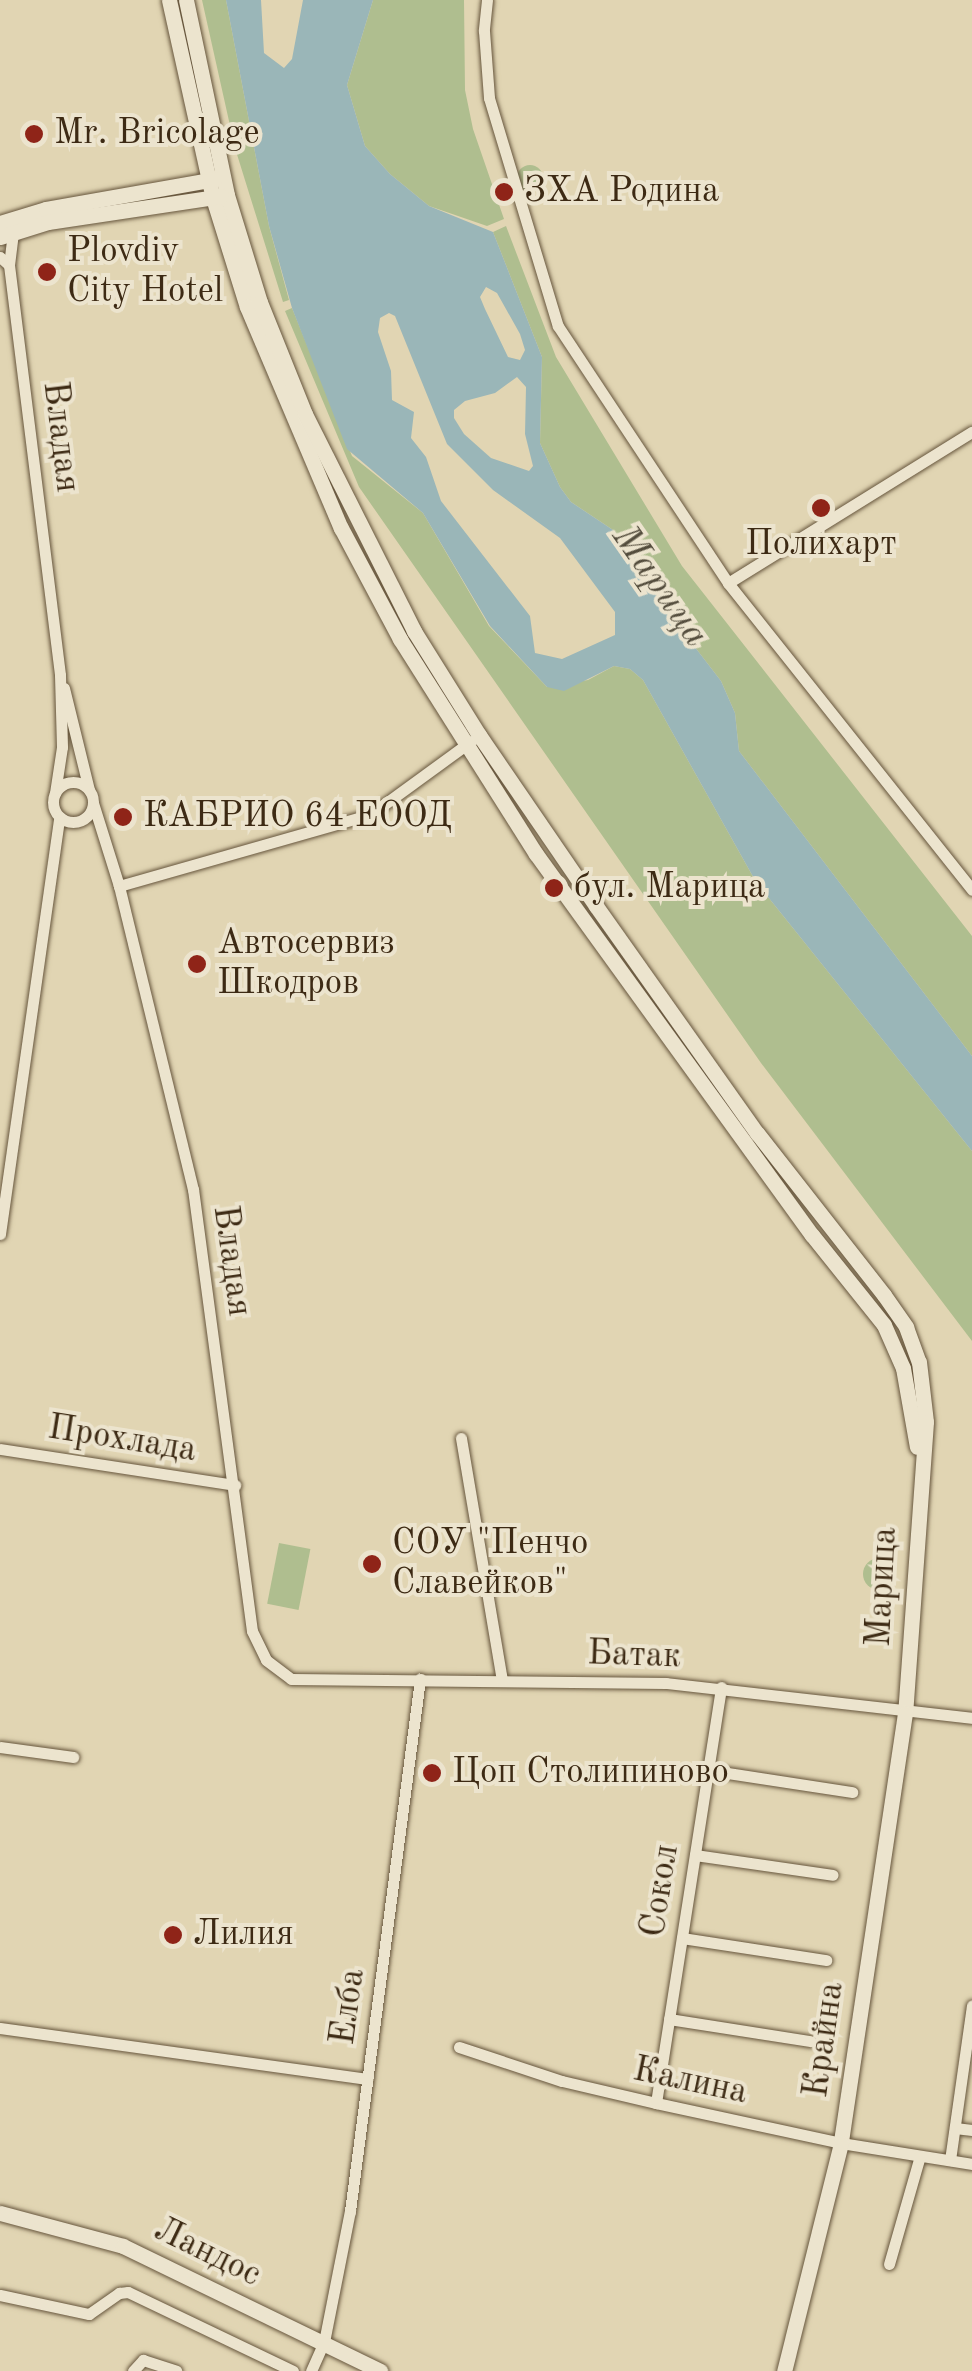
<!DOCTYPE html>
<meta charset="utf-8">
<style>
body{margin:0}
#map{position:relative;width:972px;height:2371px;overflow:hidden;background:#e1d5b3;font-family:"Old Standard TT",serif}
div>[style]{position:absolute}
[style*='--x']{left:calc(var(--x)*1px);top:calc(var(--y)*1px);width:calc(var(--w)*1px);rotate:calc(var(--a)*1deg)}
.green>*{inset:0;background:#afbe8f;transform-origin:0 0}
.round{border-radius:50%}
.water>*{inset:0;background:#9ab6b8}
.roads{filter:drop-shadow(0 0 2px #66553c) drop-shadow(0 0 2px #66553c)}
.street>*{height:11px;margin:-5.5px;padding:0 5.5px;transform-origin:5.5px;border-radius:5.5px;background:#ece4ce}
.street>.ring{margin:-5.5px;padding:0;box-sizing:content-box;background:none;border:11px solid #ece4ce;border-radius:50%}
.secondary>*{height:15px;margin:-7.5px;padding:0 7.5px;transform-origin:7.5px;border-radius:7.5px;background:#ece4ce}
.dots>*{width:28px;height:28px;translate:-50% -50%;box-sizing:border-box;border:5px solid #ece4ce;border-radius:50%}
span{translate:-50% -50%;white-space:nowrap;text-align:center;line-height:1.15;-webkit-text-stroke:8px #ece4ce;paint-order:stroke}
.poi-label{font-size:35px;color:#3d2a14}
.left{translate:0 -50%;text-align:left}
.street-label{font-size:35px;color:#3d2a14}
.water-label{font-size:38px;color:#544d3d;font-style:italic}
</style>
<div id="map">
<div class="green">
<i style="clip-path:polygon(202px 0,226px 0,269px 226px,289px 300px,283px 302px,235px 148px)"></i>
<i style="clip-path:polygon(373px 0,464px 0,465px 90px,473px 129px,504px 219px,487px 226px,429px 206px,390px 174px,365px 146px,347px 85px)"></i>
<i class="round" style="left:517px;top:165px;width:26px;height:26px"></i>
<i style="clip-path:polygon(506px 226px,556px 357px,682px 566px,972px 936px,972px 1056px,739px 751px,735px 713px,721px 681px,681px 629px,640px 563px,613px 530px,571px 502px,560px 487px,540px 443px,542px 357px,493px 232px)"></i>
<i style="clip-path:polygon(292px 308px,352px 456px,423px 513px,489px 626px,547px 687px,588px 680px,614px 666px,630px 669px,643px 680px,756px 882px,972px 1151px,972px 1341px,761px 1063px,359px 487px,285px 311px)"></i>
<i style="left:279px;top:1543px;width:32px;height:62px;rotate:11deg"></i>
<i class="round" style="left:863px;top:1558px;width:32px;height:32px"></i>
</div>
<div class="water">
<i style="clip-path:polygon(evenodd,226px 0,261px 0,264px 53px,284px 68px,292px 59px,303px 0,373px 0,347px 85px,365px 146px,390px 174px,429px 206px,493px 232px,542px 357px,540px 443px,560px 487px,571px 502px,613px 530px,631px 550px,681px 629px,721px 681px,735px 713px,739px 751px,972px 1056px,972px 1151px,756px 882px,643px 680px,630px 669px,614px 666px,564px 691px,547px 687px,490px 626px,423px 513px,347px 449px,292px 308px,269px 226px,226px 0,486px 287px,497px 293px,520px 334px,525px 350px,520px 360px,508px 357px,485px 309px,480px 297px,486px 287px,226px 0,389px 313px,395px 316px,447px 444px,493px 490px,560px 538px,615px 612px,615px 635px,562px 659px,535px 653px,530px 616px,441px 501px,426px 457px,411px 438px,414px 412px,392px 400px,391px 371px,378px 332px,380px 318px,389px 313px,226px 0,517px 377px,526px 387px,525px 434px,533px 466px,529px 471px,491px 458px,464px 434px,454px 418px,454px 410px,465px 401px,495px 393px,517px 377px)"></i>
</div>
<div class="roads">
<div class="street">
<i style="--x:487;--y:0;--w:31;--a:96"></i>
<i style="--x:484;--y:31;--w:67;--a:85.7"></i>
<i style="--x:489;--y:98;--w:238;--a:73.2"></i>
<i style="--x:558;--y:326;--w:308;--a:56.5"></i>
<i style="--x:728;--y:583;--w:392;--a:51.5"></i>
<i style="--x:0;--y:257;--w:12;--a:42"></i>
<i style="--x:9;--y:265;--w:33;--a:-83"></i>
<i style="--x:9;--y:265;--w:413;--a:82.9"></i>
<i style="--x:60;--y:675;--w:72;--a:88.4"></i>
<i style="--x:62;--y:747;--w:47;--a:98.7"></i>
<i style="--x:728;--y:583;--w:287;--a:-31.8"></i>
<i style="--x:64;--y:688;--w:105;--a:76.2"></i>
<i class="ring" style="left:53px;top:782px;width:29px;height:29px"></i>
<i style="--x:93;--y:803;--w:87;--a:72.6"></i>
<i style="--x:119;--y:886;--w:312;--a:76.3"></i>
<i style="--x:193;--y:1189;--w:446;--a:82.4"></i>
<i style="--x:252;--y:1631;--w:32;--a:64"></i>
<i style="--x:266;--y:1660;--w:31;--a:37"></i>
<i style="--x:291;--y:1679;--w:375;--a:0.6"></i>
<i style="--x:666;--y:1683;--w:308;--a:6.5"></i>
<i style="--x:119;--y:886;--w:262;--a:-15.9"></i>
<i style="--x:371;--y:814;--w:124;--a:-36.1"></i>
<i style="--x:0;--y:1234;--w:421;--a:-81.9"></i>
<i style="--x:461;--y:1438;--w:245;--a:80.4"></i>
<i style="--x:0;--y:1449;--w:238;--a:8.7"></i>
<i style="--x:0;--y:1747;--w:74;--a:7.8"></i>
<i style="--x:708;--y:1770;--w:146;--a:8.7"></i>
<i style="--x:695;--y:1855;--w:139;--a:8.2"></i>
<i style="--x:682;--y:1938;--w:146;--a:8.7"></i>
<i style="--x:669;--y:2019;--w:143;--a:8.9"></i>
<i style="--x:0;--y:2028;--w:371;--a:7.9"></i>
<i style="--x:459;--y:2047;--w:108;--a:18.3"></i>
<i style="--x:562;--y:2081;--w:97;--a:13.2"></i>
<i style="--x:656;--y:2103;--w:189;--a:12.2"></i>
<i style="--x:841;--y:2143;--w:133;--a:9.1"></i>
<i style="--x:656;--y:2103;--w:421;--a:-81.1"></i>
<i style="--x:955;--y:2128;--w:17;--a:7"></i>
<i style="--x:950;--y:2160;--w:156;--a:-81.9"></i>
<i style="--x:889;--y:2264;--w:112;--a:-74"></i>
<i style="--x:0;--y:2295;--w:91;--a:12.1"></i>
<i style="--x:89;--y:2314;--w:37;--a:-35"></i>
<i style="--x:119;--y:2293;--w:9;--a:-6"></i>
<i style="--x:128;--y:2292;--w:183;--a:25.6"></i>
<i style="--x:133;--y:2371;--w:15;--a:-48"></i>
<i style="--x:143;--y:2360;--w:35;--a:18"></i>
<i style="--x:311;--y:2371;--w:32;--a:-66"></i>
<i style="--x:324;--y:2342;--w:134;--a:-78.8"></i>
<i style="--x:350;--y:2211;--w:537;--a:-82.5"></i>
</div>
<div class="secondary">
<i style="--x:169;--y:0;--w:203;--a:77.5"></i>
<i style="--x:213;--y:198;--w:114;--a:72.7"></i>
<i style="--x:247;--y:307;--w:240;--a:67"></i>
<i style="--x:341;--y:528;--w:126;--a:62"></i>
<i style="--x:400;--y:639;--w:254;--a:57.7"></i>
<i style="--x:536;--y:854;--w:470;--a:54.1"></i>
<i style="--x:812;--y:1235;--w:115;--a:51.3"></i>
<i style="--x:884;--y:1325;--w:47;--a:66.2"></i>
<i style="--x:903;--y:1368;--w:80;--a:80"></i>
<i style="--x:186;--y:0;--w:199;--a:78.1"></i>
<i style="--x:227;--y:195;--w:112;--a:72.9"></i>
<i style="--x:260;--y:302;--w:121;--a:68.1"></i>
<i style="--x:305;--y:414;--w:243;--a:63.3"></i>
<i style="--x:414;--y:631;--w:123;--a:58"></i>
<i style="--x:479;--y:735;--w:207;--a:55.6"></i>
<i style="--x:596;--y:906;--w:278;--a:54.7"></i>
<i style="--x:757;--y:1133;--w:206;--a:51.9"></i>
<i style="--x:884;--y:1295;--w:39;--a:55"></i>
<i style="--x:906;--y:1327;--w:37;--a:70"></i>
<i style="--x:919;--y:1362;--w:60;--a:83.3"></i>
<i style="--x:926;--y:1422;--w:292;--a:94.1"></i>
<i style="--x:905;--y:1713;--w:435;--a:98.5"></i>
<i style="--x:841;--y:2143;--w:235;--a:104"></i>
<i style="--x:0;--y:223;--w:48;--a:-16.9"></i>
<i style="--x:46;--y:209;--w:171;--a:-10.1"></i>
<i style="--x:0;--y:237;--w:50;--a:-17.4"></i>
<i style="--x:48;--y:222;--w:175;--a:-8.5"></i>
<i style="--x:0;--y:2213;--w:127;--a:15"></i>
<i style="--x:123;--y:2246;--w:286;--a:25.9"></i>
</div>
</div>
<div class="dots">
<i style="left:34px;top:134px;background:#8f2418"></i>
<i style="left:504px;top:192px;background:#8f2418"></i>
<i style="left:47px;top:272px;background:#8f2418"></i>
<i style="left:821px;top:508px;background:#8f2418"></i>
<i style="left:123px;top:817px;background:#8f2418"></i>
<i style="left:554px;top:888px;background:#8f2418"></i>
<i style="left:197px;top:964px;background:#8f2418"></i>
<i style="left:372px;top:1564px;background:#8f2418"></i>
<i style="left:432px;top:1773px;background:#8f2418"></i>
<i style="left:173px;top:1935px;background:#8f2418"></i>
</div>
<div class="poi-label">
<span class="left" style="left:54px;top:134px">Mr. Bricolage</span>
<span class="left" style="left:524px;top:192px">ЗХА Родина</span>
<span class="left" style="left:67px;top:272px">Plovdiv<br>City Hotel</span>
<span style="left:821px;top:545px">Полихарт</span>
<span class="left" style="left:143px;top:817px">КАБРИО 64 ЕООД</span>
<span class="left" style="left:574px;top:888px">бул. Марица</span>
<span class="left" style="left:217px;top:964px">Автосервиз<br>Шкодров</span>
<span class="left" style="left:392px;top:1564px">СОУ "Пенчо<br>Славейков"</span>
<span class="left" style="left:452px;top:1773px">Цоп Столипиново</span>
<span class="left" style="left:193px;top:1935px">Лилия</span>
</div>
<div class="street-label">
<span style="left:60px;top:437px;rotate:83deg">Владая</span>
<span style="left:231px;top:1261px;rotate:82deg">Владая</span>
<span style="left:122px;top:1440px;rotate:9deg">Прохлада</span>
<span style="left:883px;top:1587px;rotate:-87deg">Марица</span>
<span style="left:634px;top:1656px;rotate:2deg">Батак</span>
<span style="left:661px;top:1891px;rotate:-81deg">Сокол</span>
<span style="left:349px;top:2007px;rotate:-82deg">Елба</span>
<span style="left:825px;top:2040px;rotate:-82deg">Крайна</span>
<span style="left:690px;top:2082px;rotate:12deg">Калина</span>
<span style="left:207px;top:2253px;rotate:26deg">Ландос</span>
</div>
<div class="water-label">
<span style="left:659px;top:587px;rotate:55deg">Марица</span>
</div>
</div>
